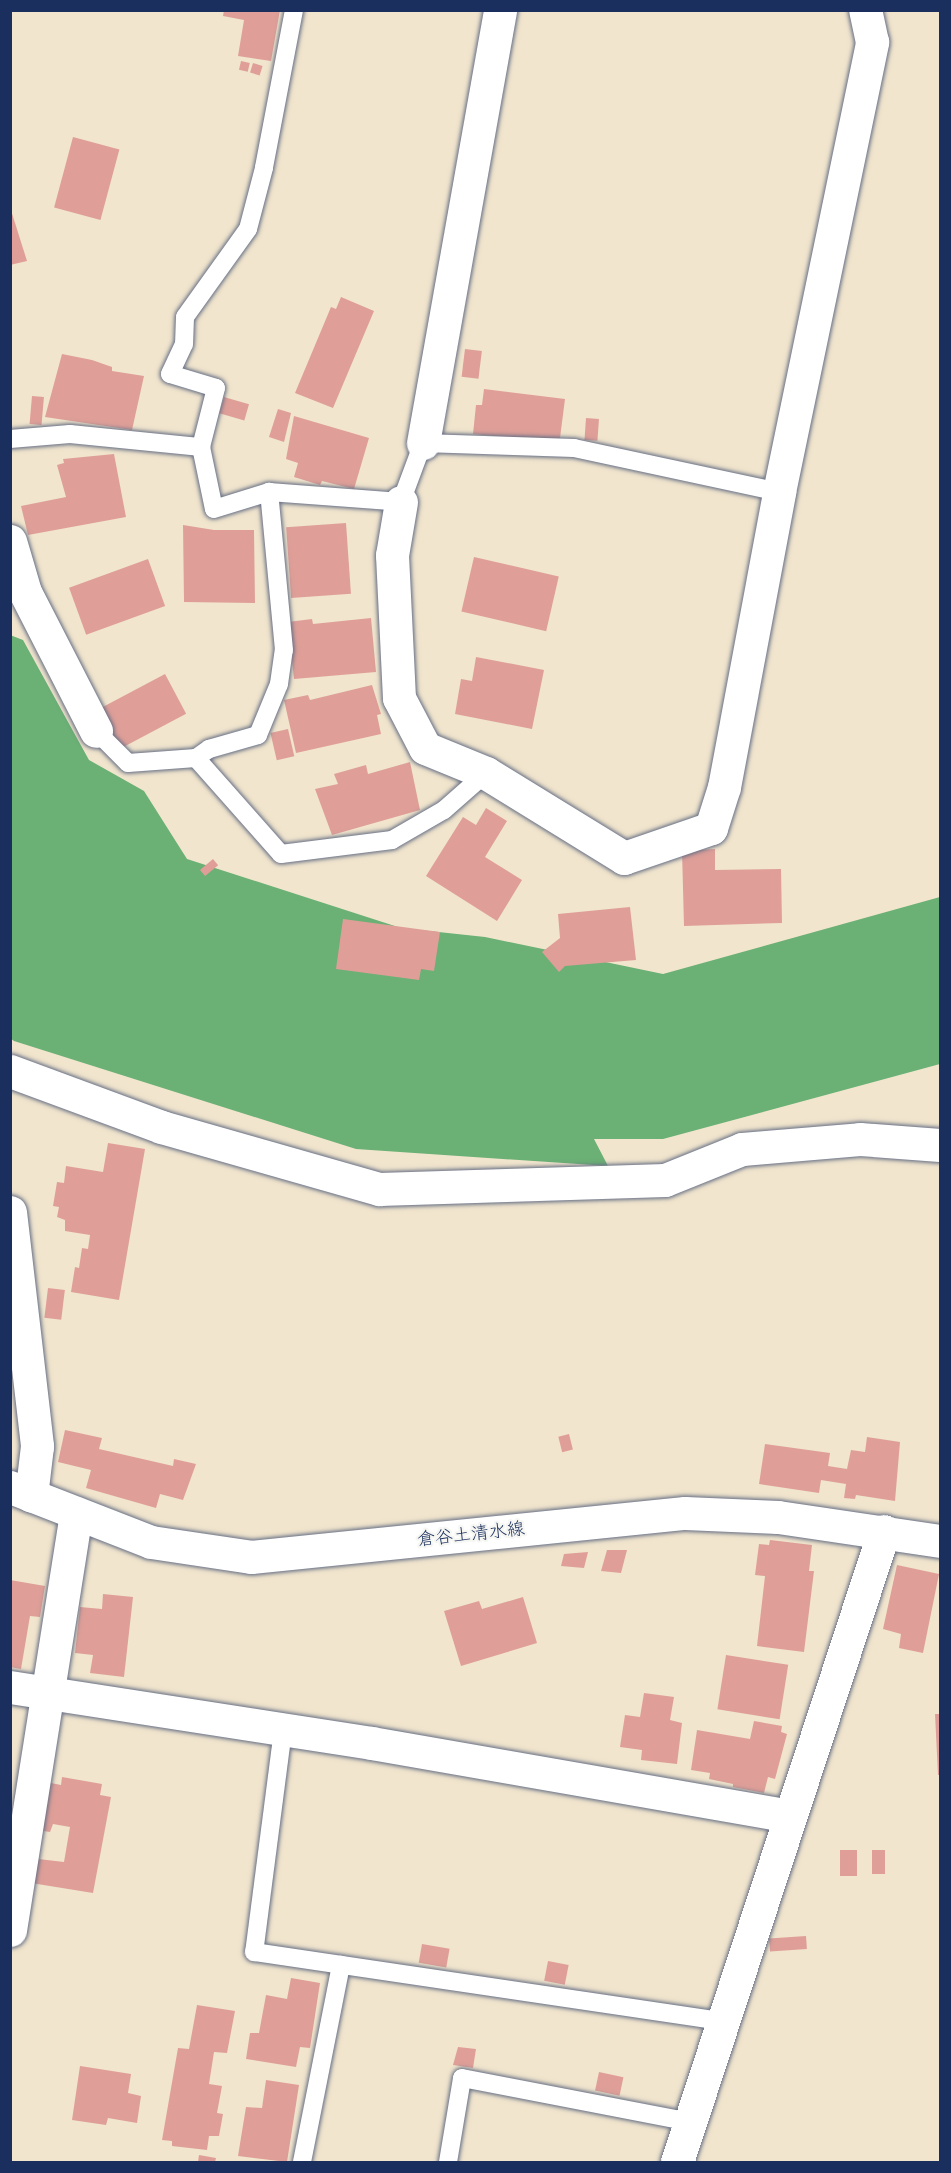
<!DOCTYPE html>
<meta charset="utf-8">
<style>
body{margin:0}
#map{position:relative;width:951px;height:2173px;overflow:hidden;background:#f1e5cd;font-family:Pangolin,"Klee One",sans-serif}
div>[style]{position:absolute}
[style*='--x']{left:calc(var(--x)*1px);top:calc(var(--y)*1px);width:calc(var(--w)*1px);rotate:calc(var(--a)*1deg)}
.forest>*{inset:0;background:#6bb075}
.building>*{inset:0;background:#df9f98;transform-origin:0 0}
.roads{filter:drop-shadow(0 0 2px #666f85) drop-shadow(0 0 2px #666f85)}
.lane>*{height:18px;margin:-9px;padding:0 9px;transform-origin:9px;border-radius:9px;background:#fff}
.street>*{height:33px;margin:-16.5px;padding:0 16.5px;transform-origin:16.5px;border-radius:16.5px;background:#fff}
.secondary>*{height:33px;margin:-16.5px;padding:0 16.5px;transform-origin:16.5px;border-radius:16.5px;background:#fff}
span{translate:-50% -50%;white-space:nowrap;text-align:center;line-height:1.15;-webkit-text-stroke:4.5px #f6f6f2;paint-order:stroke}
.street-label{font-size:18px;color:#1b2f5e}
.frame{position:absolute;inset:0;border:12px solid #1b2f5e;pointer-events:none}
</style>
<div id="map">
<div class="forest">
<i style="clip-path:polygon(10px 635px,23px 640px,89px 760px,144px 791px,187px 859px,401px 928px,485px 937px,663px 974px,940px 897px,940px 1064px,663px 1139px,594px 1139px,608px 1166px,356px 1149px,14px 1041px,10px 1038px)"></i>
</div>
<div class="building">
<i style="clip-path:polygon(224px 10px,280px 10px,271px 61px,238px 56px,244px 20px,223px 16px)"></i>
<i style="left:241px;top:61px;width:9px;height:9px;rotate:13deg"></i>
<i style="left:253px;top:63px;width:10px;height:10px;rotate:17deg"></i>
<i style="left:73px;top:137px;width:48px;height:73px;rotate:15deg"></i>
<i style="clip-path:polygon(10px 207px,27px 261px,10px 265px)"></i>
<i style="clip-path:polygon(341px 297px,374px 311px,333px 408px,295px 393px,331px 307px,336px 309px)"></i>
<i style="left:465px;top:349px;width:17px;height:28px;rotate:7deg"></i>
<i style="clip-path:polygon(62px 354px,92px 360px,112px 367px,112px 371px,144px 376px,132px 430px,45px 417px)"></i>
<i style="clip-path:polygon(484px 389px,565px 399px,560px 438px,556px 442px,473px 434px,476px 405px,482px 405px)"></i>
<i style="left:32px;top:396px;width:12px;height:28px;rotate:5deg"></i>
<i style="left:224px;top:397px;width:26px;height:17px;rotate:16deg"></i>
<i style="clip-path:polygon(278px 409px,291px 413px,284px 442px,269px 437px)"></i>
<i style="clip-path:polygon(294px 416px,369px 438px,354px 489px,322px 481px,320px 485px,294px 477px,298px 463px,286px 459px)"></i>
<i style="left:586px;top:418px;width:13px;height:22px;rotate:4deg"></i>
<i style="clip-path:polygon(114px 454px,126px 517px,28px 535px,21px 506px,66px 497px,57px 465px,64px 463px,63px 459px)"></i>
<i style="left:346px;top:523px;width:71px;height:60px;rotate:86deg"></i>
<i style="clip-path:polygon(183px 525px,214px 530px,254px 530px,255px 603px,184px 602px)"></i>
<i style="left:474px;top:557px;width:87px;height:56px;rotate:13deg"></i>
<i style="left:148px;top:559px;width:50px;height:84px;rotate:70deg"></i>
<i style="clip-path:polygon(371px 618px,376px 672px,294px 679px,288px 622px,312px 619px,313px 624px)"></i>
<i style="clip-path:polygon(476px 657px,544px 670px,532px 729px,455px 714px,461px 679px,472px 681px)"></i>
<i style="left:165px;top:674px;width:45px;height:79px;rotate:62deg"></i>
<i style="clip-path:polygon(372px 685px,381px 714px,377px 715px,381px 734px,296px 753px,284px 700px,308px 695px,310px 700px)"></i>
<i style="left:288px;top:729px;width:28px;height:18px;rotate:77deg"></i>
<i style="clip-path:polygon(410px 762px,420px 810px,332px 835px,315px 789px,338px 784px,334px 774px,366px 765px,368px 774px)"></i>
<i style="clip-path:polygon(486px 808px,507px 821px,485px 857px,522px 880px,497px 921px,426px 876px,463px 817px,476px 825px)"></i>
<i style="clip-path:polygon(715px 849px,715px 870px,781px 869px,782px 923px,684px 926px,682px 851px)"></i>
<i style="left:213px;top:859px;width:8px;height:17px;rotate:50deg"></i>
<i style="clip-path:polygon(630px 907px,636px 960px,565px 966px,559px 972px,542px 952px,560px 938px,558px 914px)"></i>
<i style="clip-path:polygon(343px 919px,440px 932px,434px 971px,421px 969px,419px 980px,336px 969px)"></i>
<i style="clip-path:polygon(108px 1143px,145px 1149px,119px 1300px,71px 1292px,75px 1267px,79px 1268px,82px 1248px,88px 1249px,90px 1235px,65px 1231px,65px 1220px,57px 1217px,59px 1207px,53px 1206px,57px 1182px,64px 1183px,66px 1166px,103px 1172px)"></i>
<i style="left:48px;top:1288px;width:17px;height:30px;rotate:7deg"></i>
<i style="clip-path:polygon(65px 1430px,102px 1438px,99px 1449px,173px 1466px,174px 1459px,196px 1464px,183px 1500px,160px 1494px,156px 1508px,86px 1488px,91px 1470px,58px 1462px)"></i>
<i style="left:569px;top:1434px;width:16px;height:11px;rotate:76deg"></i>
<i style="clip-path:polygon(867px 1437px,900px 1442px,895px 1501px,856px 1495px,855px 1499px,844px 1498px,846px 1484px,821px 1480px,819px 1493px,759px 1484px,765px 1444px,830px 1453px,828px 1466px,847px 1469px,851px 1450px,865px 1452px)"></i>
<i style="clip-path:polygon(770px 1540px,812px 1545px,809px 1571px,814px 1571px,804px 1652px,757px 1646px,765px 1576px,755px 1575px,759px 1544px,769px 1545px)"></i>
<i style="clip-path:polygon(607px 1550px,627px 1550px,621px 1573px,601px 1571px)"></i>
<i style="clip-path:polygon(588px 1552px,584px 1568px,561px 1566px,564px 1554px)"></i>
<i style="clip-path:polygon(897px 1565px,939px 1574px,923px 1653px,899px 1648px,901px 1634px,883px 1629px)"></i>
<i style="clip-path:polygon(10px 1580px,45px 1586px,40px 1617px,30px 1616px,21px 1669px,10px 1667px)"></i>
<i style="clip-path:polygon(103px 1594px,133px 1597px,124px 1677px,90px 1673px,93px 1655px,75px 1653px,80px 1607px,102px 1609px)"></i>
<i style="clip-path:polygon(523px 1597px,537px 1643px,461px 1666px,444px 1611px,479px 1601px,482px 1609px)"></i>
<i style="left:726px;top:1655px;width:63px;height:55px;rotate:9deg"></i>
<i style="clip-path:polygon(644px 1693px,674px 1697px,670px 1720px,682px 1723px,677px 1764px,641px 1760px,642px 1750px,620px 1747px,625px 1715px,640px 1717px)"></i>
<i style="clip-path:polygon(935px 1714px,940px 1714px,940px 1775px,938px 1775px)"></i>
<i style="clip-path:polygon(754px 1721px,782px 1726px,781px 1732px,787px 1734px,775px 1779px,768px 1777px,764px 1793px,733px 1787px,733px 1784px,709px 1779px,710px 1773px,691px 1770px,697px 1730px,750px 1739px)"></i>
<i style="clip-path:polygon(62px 1777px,102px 1784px,100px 1795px,111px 1797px,93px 1893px,25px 1882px,30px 1858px,64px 1862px,70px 1827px,53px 1824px,50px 1832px,37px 1830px,46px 1782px,61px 1785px)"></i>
<i style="left:840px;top:1850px;width:17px;height:26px"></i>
<i style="left:872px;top:1850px;width:13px;height:24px"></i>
<i style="left:806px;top:1936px;width:13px;height:37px;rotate:86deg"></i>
<i style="left:422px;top:1944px;width:28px;height:19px;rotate:10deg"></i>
<i style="left:548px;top:1961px;width:21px;height:20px;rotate:11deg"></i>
<i style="clip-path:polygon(291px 1978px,320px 1983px,310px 2048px,300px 2047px,296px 2067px,246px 2059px,250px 2033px,259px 2033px,266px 1995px,287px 1999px)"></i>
<i style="clip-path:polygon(197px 2005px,235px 2011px,227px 2053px,214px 2052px,209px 2084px,222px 2086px,217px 2113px,223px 2114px,219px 2136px,209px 2136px,207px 2150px,172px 2146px,172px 2141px,162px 2140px,178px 2048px,189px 2049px)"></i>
<i style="clip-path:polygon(458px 2047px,476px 2049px,473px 2068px,453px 2065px)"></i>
<i style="clip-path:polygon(80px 2066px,131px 2074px,128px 2093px,141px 2096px,137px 2123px,108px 2118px,106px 2125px,72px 2120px)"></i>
<i style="left:599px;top:2072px;width:25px;height:19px;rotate:12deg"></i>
<i style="clip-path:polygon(266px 2080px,299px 2085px,287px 2162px,238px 2156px,246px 2107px,262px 2108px)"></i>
<i style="clip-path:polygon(199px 2155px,216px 2158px,215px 2162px,198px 2162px)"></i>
</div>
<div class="roads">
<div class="lane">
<i style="--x:294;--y:10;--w:161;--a:100.8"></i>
<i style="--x:264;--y:168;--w:63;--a:104.7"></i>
<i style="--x:248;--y:229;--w:108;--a:125.6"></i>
<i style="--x:185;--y:317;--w:27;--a:92"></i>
<i style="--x:184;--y:344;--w:33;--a:115"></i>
<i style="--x:170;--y:374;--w:48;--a:16.9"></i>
<i style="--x:216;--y:388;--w:61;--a:104.3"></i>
<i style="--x:201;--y:447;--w:63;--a:78.2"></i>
<i style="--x:214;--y:509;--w:58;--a:-17.2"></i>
<i style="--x:269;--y:492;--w:132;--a:4.3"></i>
<i style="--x:401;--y:502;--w:63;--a:-69.6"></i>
<i style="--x:423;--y:443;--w:151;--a:1.9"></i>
<i style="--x:574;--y:448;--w:210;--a:12.1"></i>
<i style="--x:10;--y:439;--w:60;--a:-4.8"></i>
<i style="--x:70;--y:434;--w:132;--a:5.7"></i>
<i style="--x:96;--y:731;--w:45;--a:45"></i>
<i style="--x:128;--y:763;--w:68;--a:-4.2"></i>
<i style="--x:196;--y:758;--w:128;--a:48.5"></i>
<i style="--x:281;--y:854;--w:112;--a:-7.2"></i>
<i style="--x:392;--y:840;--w:60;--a:-30"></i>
<i style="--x:444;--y:810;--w:56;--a:-41.4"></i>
<i style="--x:196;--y:758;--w:16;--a:-35"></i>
<i style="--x:209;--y:749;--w:51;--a:-15.9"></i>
<i style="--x:258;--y:735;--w:55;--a:-67.6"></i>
<i style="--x:279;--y:684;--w:34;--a:-82"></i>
<i style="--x:284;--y:650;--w:159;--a:-95.4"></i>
<i style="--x:283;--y:1730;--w:224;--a:97.4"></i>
<i style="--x:254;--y:1952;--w:474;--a:8.4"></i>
<i style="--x:302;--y:2162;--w:201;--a:-78.8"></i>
<i style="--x:448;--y:2162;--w:85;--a:-80.5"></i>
<i style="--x:462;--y:2078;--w:232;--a:10.9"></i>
</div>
<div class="street">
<i style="--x:423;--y:443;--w:440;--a:-79.9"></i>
<i style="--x:401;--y:502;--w:54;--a:99.6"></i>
<i style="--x:392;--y:555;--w:143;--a:87.2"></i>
<i style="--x:399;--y:698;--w:56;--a:62.5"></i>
<i style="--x:425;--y:748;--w:66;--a:22.3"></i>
<i style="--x:486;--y:773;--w:162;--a:31.6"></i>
<i style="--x:624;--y:858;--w:92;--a:-19"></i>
<i style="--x:711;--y:828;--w:43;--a:-72.4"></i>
<i style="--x:724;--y:787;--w:300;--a:-79.4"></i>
<i style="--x:779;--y:492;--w:460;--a:-78.3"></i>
<i style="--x:872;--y:42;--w:33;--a:-102"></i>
<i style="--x:10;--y:541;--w:53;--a:73.6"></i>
<i style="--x:25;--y:592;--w:156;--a:62.9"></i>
<i style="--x:10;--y:1071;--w:161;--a:20.3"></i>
<i style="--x:161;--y:1127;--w:227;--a:15.9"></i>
<i style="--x:379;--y:1189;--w:286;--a:-1.8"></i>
<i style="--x:665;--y:1180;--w:83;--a:-21.9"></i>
<i style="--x:742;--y:1149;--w:118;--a:-4.8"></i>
<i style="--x:860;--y:1139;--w:80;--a:4.3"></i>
<i style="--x:10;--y:1212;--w:236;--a:83.4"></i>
<i style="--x:37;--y:1446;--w:50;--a:96.8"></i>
<i style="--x:10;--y:1687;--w:366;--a:8.8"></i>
<i style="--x:372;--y:1743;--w:424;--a:9.9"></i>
<i style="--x:10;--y:1930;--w:422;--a:-81"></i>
</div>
<div class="secondary">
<i style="--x:10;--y:1487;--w:151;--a:21.3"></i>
<i style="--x:151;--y:1542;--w:101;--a:8.5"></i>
<i style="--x:251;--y:1557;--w:436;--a:-5.8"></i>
<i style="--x:685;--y:1513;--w:93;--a:2.5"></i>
<i style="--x:778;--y:1517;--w:164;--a:8.4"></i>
<i style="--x:677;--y:2162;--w:664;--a:-71.84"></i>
</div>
</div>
<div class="street-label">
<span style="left:471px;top:1535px;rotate:-6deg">倉谷土清水線</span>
</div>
<div class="frame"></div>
</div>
